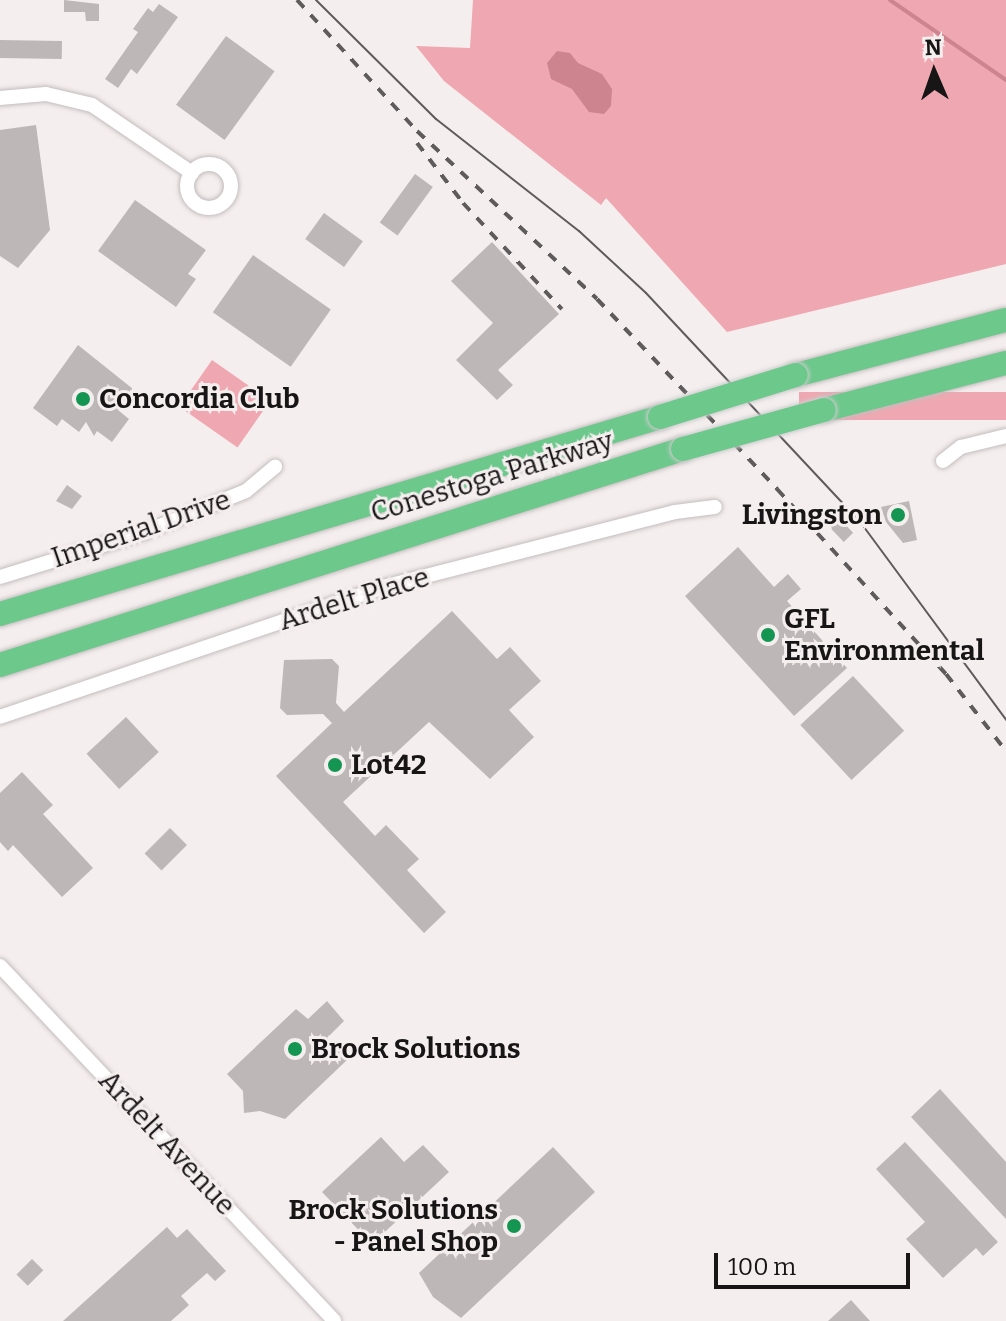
<!DOCTYPE html>
<style>
body{margin:0}
#map{position:relative;width:1006px;height:1321px;overflow:hidden;background:#f5eeef;font-family:Bitter,serif}
div>[style]{position:absolute}
[style*='--x']{left:calc(var(--x)*1px);top:calc(var(--y)*1px);width:calc(var(--w)*1px);rotate:calc(var(--a)*1deg)}
.green>*{inset:0;background:#efa8b1;transform-origin:0 0}
.water>*{inset:0;background:#ce848f}
.stream>*{height:4px;margin:-2px;padding:0 2px;transform-origin:2px;border-radius:2px;background:#ce848f}
.building>*{inset:0;background:#beb7b8;transform-origin:0 0}
.roads{filter:drop-shadow(0 0 2px #c4bdbe) drop-shadow(0 0 2px #c4bdbe)}
.minor>*{height:14px;margin:-7px;padding:0 7px;transform-origin:7px;border-radius:7px;background:#fff}
.minor>.ring{margin:-7px;padding:0;box-sizing:content-box;background:none;border:14px solid #fff;border-radius:50%}
.motorway>*{height:24px;margin:-12px;padding:0 12px;transform-origin:12px;border-radius:12px;background:#6dc88c}
.tram>*{height:2px;margin:-1px;padding:0 1px;transform-origin:1px;border-radius:1px;background:#5f5b5c}
.rail>*{height:4px;margin-top:-2px;transform-origin:0;background:repeating-linear-gradient(90deg,#5f5b5c 0 10px,transparent 0 20px)}
.bridges{filter:drop-shadow(0 0 2px #ccc) drop-shadow(0 0 2px #ccc)}
.motorway-bridge>*{height:24px;margin:-12px;padding:0 12px;transform-origin:12px;border-radius:12px;background:#6dc88c}
.dots>*{width:22px;height:22px;translate:-50% -50%;box-sizing:border-box;border:4px solid #f5eeef;border-radius:50%}
span{translate:-50% -50%;white-space:nowrap;text-align:center;line-height:1.15;-webkit-text-stroke:6px #f5eeef;paint-order:stroke}
.poi-label{font-size:28px;color:#181516;font-weight:700}
.left{translate:0 -50%;text-align:left}
.right{translate:-100% -50%;text-align:right}
.street-label{font-size:28px;color:#181516}
.north{position:absolute;left:894px;top:32px;width:80px;height:80px;-webkit-text-stroke:6px #f5eeef;paint-order:stroke;rotate:358deg;font-size:22px;font-weight:700;line-height:32px;text-align:center;color:#181516}
.north::after{content:'';display:block;margin:auto;width:28px;height:36px;background:#181516;clip-path:polygon(50% 0,100% 100%,50% 72%,0 100%)}
.scale{position:absolute;left:714px;top:1253px;width:196px;height:36px;box-sizing:border-box;border:4px solid #181516;border-top:0;padding-left:10px;font-size:24px;line-height:28px;white-space:nowrap;color:#181516;-webkit-text-stroke:6px #f5eeef;paint-order:stroke}
</style>
<div id="map">
<div class="green">
<i style="clip-path:polygon(473px 0,1006px 0,1006px 264px,727px 332px,606px 198px,601px 205px,444px 81px,416px 46px,470px 48px)"></i>
<i style="left:212px;top:360px;width:71px;height:57px;rotate:35deg"></i>
<i style="left:1006px;top:392px;width:28px;height:207px;rotate:90deg"></i>
</div>
<div class="water">
<i style="clip-path:polygon(557px 51px,570px 53px,578px 63px,602px 74px,612px 89px,611px 106px,604px 114px,589px 112px,572px 89px,551px 79px,547px 63px)"></i>
</div>
<div class="stream">
<i style="--x:890;--y:0;--w:141;--a:34.6"></i>
</div>
<div class="building">
<i style="clip-path:polygon(64px 0,99px 4px,99px 21px,86px 21px,85px 12px,64px 12px)"></i>
<i style="clip-path:polygon(159px 4px,178px 17px,137px 74px,131px 69px,118px 88px,105px 79px,138px 32px,133px 29px,148px 8px,153px 12px)"></i>
<i style="left:226px;top:36px;width:60px;height:85px;rotate:36deg"></i>
<i style="left:0;top:40px;width:62px;height:18px;rotate:1deg"></i>
<i style="clip-path:polygon(36px 125px,50px 230px,18px 268px,0 256px,0 130px)"></i>
<i style="left:415px;top:174px;width:22px;height:60px;rotate:36deg"></i>
<i style="clip-path:polygon(135px 200px,206px 250px,188px 274px,196px 279px,176px 307px,98px 251px)"></i>
<i style="left:324px;top:213px;width:48px;height:32px;rotate:36deg"></i>
<i style="clip-path:polygon(492px 242px,559px 314px,498px 370px,513px 385px,497px 400px,456px 360px,493px 323px,451px 281px)"></i>
<i style="left:253px;top:255px;width:95px;height:70px;rotate:35deg"></i>
<i style="clip-path:polygon(78px 345px,133px 389px,118px 410px,129px 419px,112px 442px,97px 431px,94px 436px,86px 422px,79px 432px,62px 419px,57px 426px,33px 408px)"></i>
<i style="clip-path:polygon(67px 485px,82px 496px,72px 509px,56px 501px)"></i>
<i style="clip-path:polygon(909px 501px,917px 540px,903px 543px,886px 522px,881px 507px)"></i>
<i style="left:833px;top:512px;width:29px;height:13px;rotate:46deg"></i>
<i style="clip-path:polygon(738px 547px,774px 587px,788px 574px,801px 589px,787px 601px,847px 668px,794px 716px,685px 596px)"></i>
<i style="clip-path:polygon(452px 611px,497px 659px,510px 647px,541px 681px,509px 710px,534px 737px,490px 779px,429px 722px,343px 802px,375px 836px,386px 825px,419px 859px,407px 870px,446px 912px,424px 933px,276px 776px,332px 723px,323px 714px,287px 715px,280px 708px,284px 660px,332px 659px,339px 666px,336px 703px,344px 712px)"></i>
<i style="left:853px;top:676px;width:75px;height:72px;rotate:47deg"></i>
<i style="left:126px;top:717px;width:48px;height:54px;rotate:47deg"></i>
<i style="clip-path:polygon(22px 772px,53px 805px,43px 814px,93px 868px,62px 897px,13px 845px,8px 851px,0 842px,0 793px)"></i>
<i style="left:170px;top:828px;width:24px;height:36px;rotate:45deg"></i>
<i style="clip-path:polygon(327px 1001px,344px 1021px,327px 1038px,347px 1060px,285px 1119px,260px 1111px,244px 1113px,243px 1091px,227px 1074px,296px 1009px,308px 1019px)"></i>
<i style="clip-path:polygon(940px 1089px,1006px 1162px,1006px 1219px,911px 1117px)"></i>
<i style="clip-path:polygon(381px 1137px,404px 1162px,423px 1145px,449px 1172px,372px 1244px,322px 1192px)"></i>
<i style="clip-path:polygon(905px 1142px,998px 1242px,983px 1256px,976px 1248px,943px 1278px,906px 1239px,925px 1222px,876px 1169px)"></i>
<i style="clip-path:polygon(553px 1147px,595px 1192px,461px 1318px,433px 1297px,419px 1273px)"></i>
<i style="clip-path:polygon(167px 1227px,177px 1238px,187px 1229px,226px 1271px,215px 1281px,207px 1273px,181px 1296px,189px 1305px,171px 1321px,63px 1321px)"></i>
<i style="left:32px;top:1259px;width:16px;height:22px;rotate:45deg"></i>
<i style="clip-path:polygon(851px 1300px,870px 1321px,828px 1321px)"></i>
</div>
<div class="roads">
<div class="minor">
<i style="--x:0;--y:98;--w:46;--a:-5"></i>
<i style="--x:46;--y:94;--w:47;--a:13.4"></i>
<i style="--x:92;--y:105;--w:121;--a:34.2"></i>
<i class="ring" style="left:187px;top:164px;width:30px;height:30px"></i>
<i style="--x:943;--y:461;--w:23;--a:-38"></i>
<i style="--x:961;--y:447;--w:46;--a:-13.7"></i>
<i style="--x:0;--y:577;--w:152;--a:-17.2"></i>
<i style="--x:145;--y:532;--w:109;--a:-22.1"></i>
<i style="--x:246;--y:491;--w:38;--a:-40"></i>
<i style="--x:0;--y:717;--w:404;--a:-18.7"></i>
<i style="--x:383;--y:587;--w:301;--a:-14.4"></i>
<i style="--x:675;--y:512;--w:40;--a:-7.1"></i>
<i style="--x:0;--y:966;--w:487;--a:46.7"></i>
</div>
<div class="motorway">
<i style="--x:796;--y:375;--w:217;--a:-14.7"></i>
<i style="--x:824;--y:410;--w:188;--a:-14.5"></i>
<i style="--x:0;--y:614;--w:689;--a:-16.62"></i>
<i style="--x:0;--y:665;--w:716;--a:-17.55"></i>
</div>
</div>
<div class="tram">
<i style="--x:316;--y:0;--w:169;--a:44.8"></i>
<i style="--x:436;--y:119;--w:182;--a:38.1"></i>
<i style="--x:579;--y:231;--w:91;--a:42.8"></i>
<i style="--x:646;--y:293;--w:315;--a:46.9"></i>
<i style="--x:861;--y:523;--w:245;--a:53.6"></i>
</div>
<div class="rail">
<i style="--x:297;--y:0;--w:178;--a:47.5"></i>
<i style="--x:417;--y:131;--w:246;--a:43"></i>
<i style="--x:597;--y:299;--w:262;--a:46.5"></i>
<i style="--x:777;--y:489;--w:251;--a:47.6"></i>
<i style="--x:946;--y:674;--w:98;--a:52.1"></i>
<i style="--x:417;--y:143;--w:76;--a:52.5"></i>
<i style="--x:463;--y:203;--w:145;--a:47"></i>
</div>
<div class="bridges">
<div class="motorway-bridge">
<i style="--x:660;--y:417;--w:142;--a:-17.2"></i>
<i style="--x:683;--y:449;--w:146;--a:-15.5"></i>
</div>
</div>
<div class="dots">
<i style="left:83px;top:399px;background:#159552"></i>
<i style="left:898px;top:515px;background:#159552"></i>
<i style="left:768px;top:635px;background:#159552"></i>
<i style="left:335px;top:765px;background:#159552"></i>
<i style="left:295px;top:1049px;background:#159552"></i>
<i style="left:514px;top:1226px;background:#159552"></i>
</div>
<div class="poi-label">
<span class="left" style="left:99px;top:399px">Concordia Club</span>
<span class="right" style="left:882px;top:515px">Livingston</span>
<span class="left" style="left:784px;top:635px">GFL<br>Environmental</span>
<span class="left" style="left:351px;top:765px">Lot42</span>
<span class="left" style="left:311px;top:1049px">Brock Solutions</span>
<span class="right" style="left:498px;top:1226px">Brock Solutions<br>- Panel Shop</span>
</div>
<div class="street-label">
<span style="left:492px;top:477px;rotate:-17deg">Conestoga Parkway</span>
<span style="left:141px;top:529px;rotate:-19deg">Imperial Drive</span>
<span style="left:354px;top:599px;rotate:-17deg">Ardelt Place</span>
<span style="left:167px;top:1143px;rotate:47deg">Ardelt Avenue</span>
</div>
<div class="north">N</div>
<div class="scale">100 m</div>
</div>
